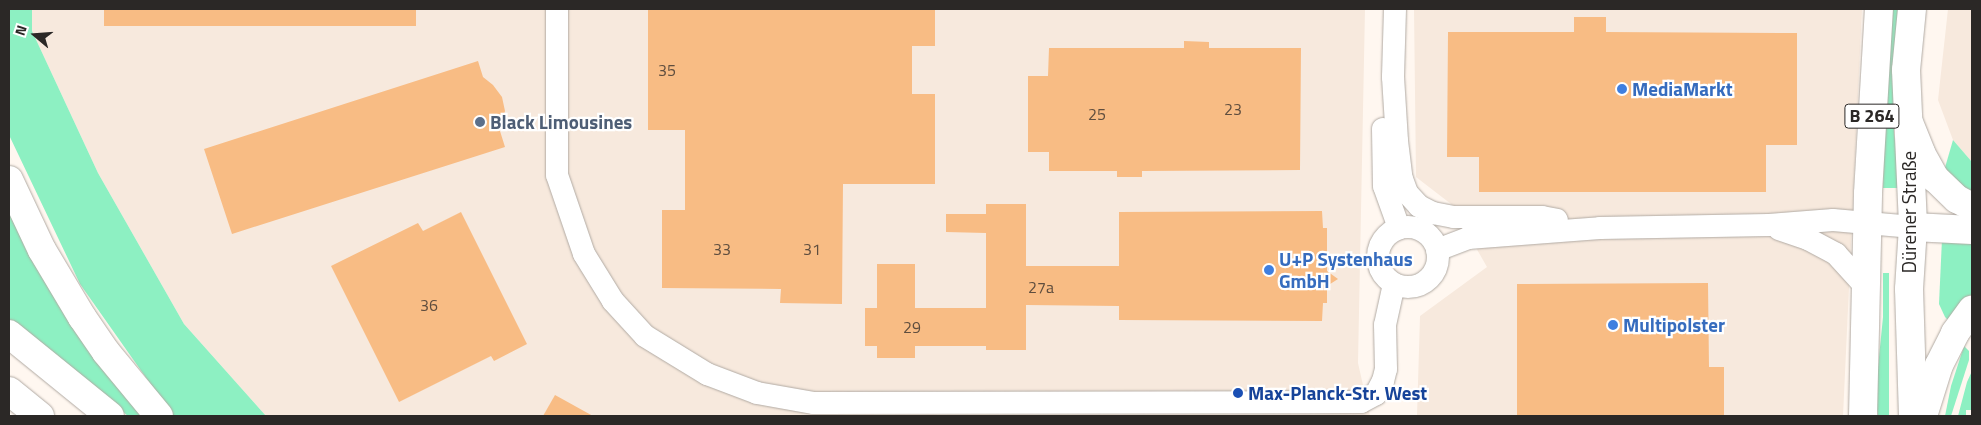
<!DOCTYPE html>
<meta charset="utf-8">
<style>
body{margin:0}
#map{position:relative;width:1981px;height:425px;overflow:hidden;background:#fff7f0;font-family:"Titillium Web",sans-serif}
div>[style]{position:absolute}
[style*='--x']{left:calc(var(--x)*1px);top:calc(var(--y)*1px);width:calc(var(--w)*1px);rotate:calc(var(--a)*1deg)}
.built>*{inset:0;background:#f7e9dd}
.green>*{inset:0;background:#8df0c2}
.building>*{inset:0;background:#f8bc84;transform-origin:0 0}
.roads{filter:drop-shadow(0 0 1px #b1aaa3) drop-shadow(0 0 1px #b1aaa3)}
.minor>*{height:22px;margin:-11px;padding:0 11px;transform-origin:11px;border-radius:11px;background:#fff}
.minor>.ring{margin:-11px;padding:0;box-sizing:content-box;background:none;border:22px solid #fff;border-radius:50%}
.major>*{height:28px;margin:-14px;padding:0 14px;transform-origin:14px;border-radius:14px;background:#fff}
.highway>*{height:28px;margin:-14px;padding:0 14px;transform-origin:14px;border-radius:14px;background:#fff}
.dots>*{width:14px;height:14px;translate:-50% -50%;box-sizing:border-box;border:2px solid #fff;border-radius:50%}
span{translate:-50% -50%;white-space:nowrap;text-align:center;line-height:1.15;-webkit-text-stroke:4.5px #fff;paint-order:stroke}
.number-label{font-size:16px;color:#5e4d3e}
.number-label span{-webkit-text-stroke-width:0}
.shield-label span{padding:1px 4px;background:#fff;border:1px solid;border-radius:4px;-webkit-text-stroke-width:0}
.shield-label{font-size:18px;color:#2b2826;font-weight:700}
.shop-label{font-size:19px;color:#366cbe;font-weight:700}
.left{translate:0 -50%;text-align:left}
.service-label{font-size:19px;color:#4e5e75;font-weight:700}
.street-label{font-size:19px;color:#2b2826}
.transit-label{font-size:19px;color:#164399;font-weight:700}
.frame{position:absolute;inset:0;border:10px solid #2b2826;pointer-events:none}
.north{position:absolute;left:10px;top:10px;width:50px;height:50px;-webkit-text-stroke:4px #fff;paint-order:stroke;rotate:288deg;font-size:14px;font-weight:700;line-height:20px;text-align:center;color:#2b2826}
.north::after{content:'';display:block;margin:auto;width:18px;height:22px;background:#2b2826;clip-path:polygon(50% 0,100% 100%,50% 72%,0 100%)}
</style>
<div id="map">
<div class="built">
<i style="clip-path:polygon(32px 9px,1365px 9px,1358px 363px,1370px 416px,266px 416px,184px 324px,98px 173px,32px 31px)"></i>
<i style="clip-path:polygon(1414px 9px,1862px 9px,1843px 416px,1417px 416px,1420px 316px,1487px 267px,1451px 204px,1416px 177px)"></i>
<i style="clip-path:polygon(1948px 9px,1972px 9px,1972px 162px,1953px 140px,1938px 100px)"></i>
</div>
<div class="green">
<i style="clip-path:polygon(9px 9px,32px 9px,32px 31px,98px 173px,184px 324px,266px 416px,173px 416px,80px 284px,9px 135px)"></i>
<i style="clip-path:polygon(1892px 9px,1900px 9px,1894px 80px,1894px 133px,1901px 188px,1883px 188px,1885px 80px)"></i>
<i style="clip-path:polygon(1953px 140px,1972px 162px,1972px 194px,1944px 171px)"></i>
<i style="clip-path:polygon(9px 204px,145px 416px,128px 416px,9px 319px)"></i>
<i style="clip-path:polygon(1942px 239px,1972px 243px,1972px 295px,1951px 323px,1945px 317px,1939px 304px)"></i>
<i style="clip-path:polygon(1883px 273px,1889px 273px,1889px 416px,1878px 416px,1875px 397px,1883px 317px)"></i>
<i style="clip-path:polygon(1964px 346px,1969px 351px,1969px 360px,1951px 416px,1945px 416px,1951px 386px)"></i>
<i style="clip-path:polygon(1972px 371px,1972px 410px,1966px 410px,1966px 416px,1958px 416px,1967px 382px)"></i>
</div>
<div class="building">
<i style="left:104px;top:9px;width:312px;height:17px"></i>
<i style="clip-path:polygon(685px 9px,935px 9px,935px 46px,912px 46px,912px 94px,935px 94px,935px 184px,843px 184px,842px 304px,780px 303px,781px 289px,662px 288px,662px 210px,685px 210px,685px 130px,648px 130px,648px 10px)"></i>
<i style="clip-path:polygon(1574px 17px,1606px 17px,1606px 32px,1797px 33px,1797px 145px,1766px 145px,1766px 192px,1479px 192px,1479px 157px,1447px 157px,1448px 32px,1574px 32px)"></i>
<i style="clip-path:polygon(1184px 41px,1209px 42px,1209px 48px,1301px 48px,1300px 170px,1142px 171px,1142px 177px,1117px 177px,1117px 171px,1049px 171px,1049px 152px,1028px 152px,1028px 76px,1048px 76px,1049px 48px,1184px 48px)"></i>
<i style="clip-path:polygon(478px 61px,483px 77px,493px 85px,502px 97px,505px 111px,500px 131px,505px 147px,232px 234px,204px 149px)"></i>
<i style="clip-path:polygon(986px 204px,1026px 204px,1026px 266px,1119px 266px,1119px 212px,1322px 211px,1323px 228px,1327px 228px,1327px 271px,1338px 279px,1327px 286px,1327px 303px,1323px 303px,1322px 321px,1119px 320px,1119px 306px,1026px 305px,1026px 350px,986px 350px,986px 346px,915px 346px,915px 358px,877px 358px,877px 346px,865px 346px,865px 308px,877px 308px,877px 264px,915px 264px,915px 308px,986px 308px,986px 233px,946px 232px,946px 214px,986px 214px)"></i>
<i style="clip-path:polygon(461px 212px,527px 344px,494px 361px,491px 356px,399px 402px,331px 266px,418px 223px,423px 231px)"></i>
<i style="clip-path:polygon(1708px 283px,1709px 367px,1724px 367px,1724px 416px,1517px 416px,1517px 284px)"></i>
<i style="clip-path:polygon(555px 395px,593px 416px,543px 416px)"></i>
</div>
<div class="roads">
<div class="minor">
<i style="--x:557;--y:9;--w:166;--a:90"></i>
<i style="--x:557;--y:175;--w:83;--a:71.1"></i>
<i style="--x:584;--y:254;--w:55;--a:58.3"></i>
<i style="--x:613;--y:301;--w:47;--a:47.6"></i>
<i style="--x:645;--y:336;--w:73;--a:31.5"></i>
<i style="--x:707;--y:374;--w:53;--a:20.8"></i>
<i style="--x:757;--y:393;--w:58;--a:10"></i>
<i style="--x:814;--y:403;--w:547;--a:-0.1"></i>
<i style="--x:1361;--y:402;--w:17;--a:-28"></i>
<i style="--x:1376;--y:394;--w:15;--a:-62"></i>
<i style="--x:1383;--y:381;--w:12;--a:-76"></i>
<i style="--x:1386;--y:369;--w:44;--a:-91.3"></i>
<i style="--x:1385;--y:325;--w:42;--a:-77.6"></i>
<i style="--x:1395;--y:9;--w:68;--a:91.7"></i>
<i style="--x:1393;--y:77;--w:64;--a:86.4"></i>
<i style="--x:1397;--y:141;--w:38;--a:83"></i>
<i style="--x:1402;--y:179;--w:15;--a:70"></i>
<i style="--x:1407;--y:193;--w:18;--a:47"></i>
<i style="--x:1419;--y:206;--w:16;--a:27"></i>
<i style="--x:1433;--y:213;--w:21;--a:11"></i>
<i style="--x:1454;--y:217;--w:88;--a:0"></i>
<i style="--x:1542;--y:217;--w:15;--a:11"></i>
<i style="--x:1383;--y:129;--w:57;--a:89"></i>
<i style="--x:1384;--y:186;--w:45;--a:70.3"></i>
<i class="ring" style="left:1378px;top:227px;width:38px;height:38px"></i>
<i style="--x:1779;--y:229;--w:31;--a:19"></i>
<i style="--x:1808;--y:239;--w:32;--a:28"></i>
<i style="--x:1836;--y:254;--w:45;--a:47.7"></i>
<i style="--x:1437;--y:250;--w:33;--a:-21"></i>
<i style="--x:1468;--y:238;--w:132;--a:-4.3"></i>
<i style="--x:1600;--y:228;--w:169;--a:-1"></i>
<i style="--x:1769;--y:225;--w:64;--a:-4.5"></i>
<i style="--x:1833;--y:220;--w:80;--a:5"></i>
</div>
<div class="major">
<i style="--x:1912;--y:9;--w:61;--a:95.6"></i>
<i style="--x:1906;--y:70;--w:157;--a:87.4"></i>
<i style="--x:1913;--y:227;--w:62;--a:93.7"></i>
<i style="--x:1909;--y:289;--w:127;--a:88.2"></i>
<i style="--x:1863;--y:416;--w:223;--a:-88.7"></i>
<i style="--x:1868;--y:193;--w:184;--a:-86.6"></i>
</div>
<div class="highway">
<i style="--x:1908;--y:120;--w:35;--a:68"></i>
<i style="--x:1921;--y:153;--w:29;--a:61"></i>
<i style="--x:1935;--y:178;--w:30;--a:44"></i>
<i style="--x:1957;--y:199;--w:17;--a:28"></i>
<i style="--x:9;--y:180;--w:77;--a:64.8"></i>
<i style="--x:42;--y:250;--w:78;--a:59.2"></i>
<i style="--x:82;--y:317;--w:42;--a:55.6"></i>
<i style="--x:106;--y:352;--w:83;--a:50.4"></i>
<i style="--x:1913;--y:227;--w:59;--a:2.9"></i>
<i style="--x:9;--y:334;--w:130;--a:39.1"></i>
<i style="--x:9;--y:391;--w:40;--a:39"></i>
<i style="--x:1923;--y:416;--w:53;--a:-72.6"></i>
<i style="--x:1939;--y:365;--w:36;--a:-63"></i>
<i style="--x:1955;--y:333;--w:29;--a:-54"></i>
</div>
</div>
<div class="dots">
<i style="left:1622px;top:89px;background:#3f7fe0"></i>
<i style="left:480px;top:122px;background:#5c6f8a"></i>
<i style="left:1269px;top:270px;background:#3f7fe0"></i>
<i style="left:1613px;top:325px;background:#3f7fe0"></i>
<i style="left:1238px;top:393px;background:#1a4fb4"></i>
</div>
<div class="number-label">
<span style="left:667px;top:70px">35</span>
<span style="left:1233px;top:109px">23</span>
<span style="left:1097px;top:114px">25</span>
<span style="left:722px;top:249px">33</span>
<span style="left:812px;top:249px">31</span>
<span style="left:1041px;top:287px">27a</span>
<span style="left:429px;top:305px">36</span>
<span style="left:912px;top:327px">29</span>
</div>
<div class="shield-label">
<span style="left:1872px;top:116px">B 264</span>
</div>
<div class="shop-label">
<span class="left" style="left:1632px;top:89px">MediaMarkt</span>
<span class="left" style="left:1279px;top:270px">U+P Systenhaus<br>GmbH</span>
<span class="left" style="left:1623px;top:325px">Multipolster</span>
</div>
<div class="service-label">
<span class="left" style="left:490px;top:122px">Black Limousines</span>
</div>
<div class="street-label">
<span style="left:1909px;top:212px;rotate:-90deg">Dürener Straße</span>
</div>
<div class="transit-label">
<span class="left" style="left:1248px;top:393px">Max-Planck-Str. West</span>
</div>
<div class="frame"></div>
<div class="north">N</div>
</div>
